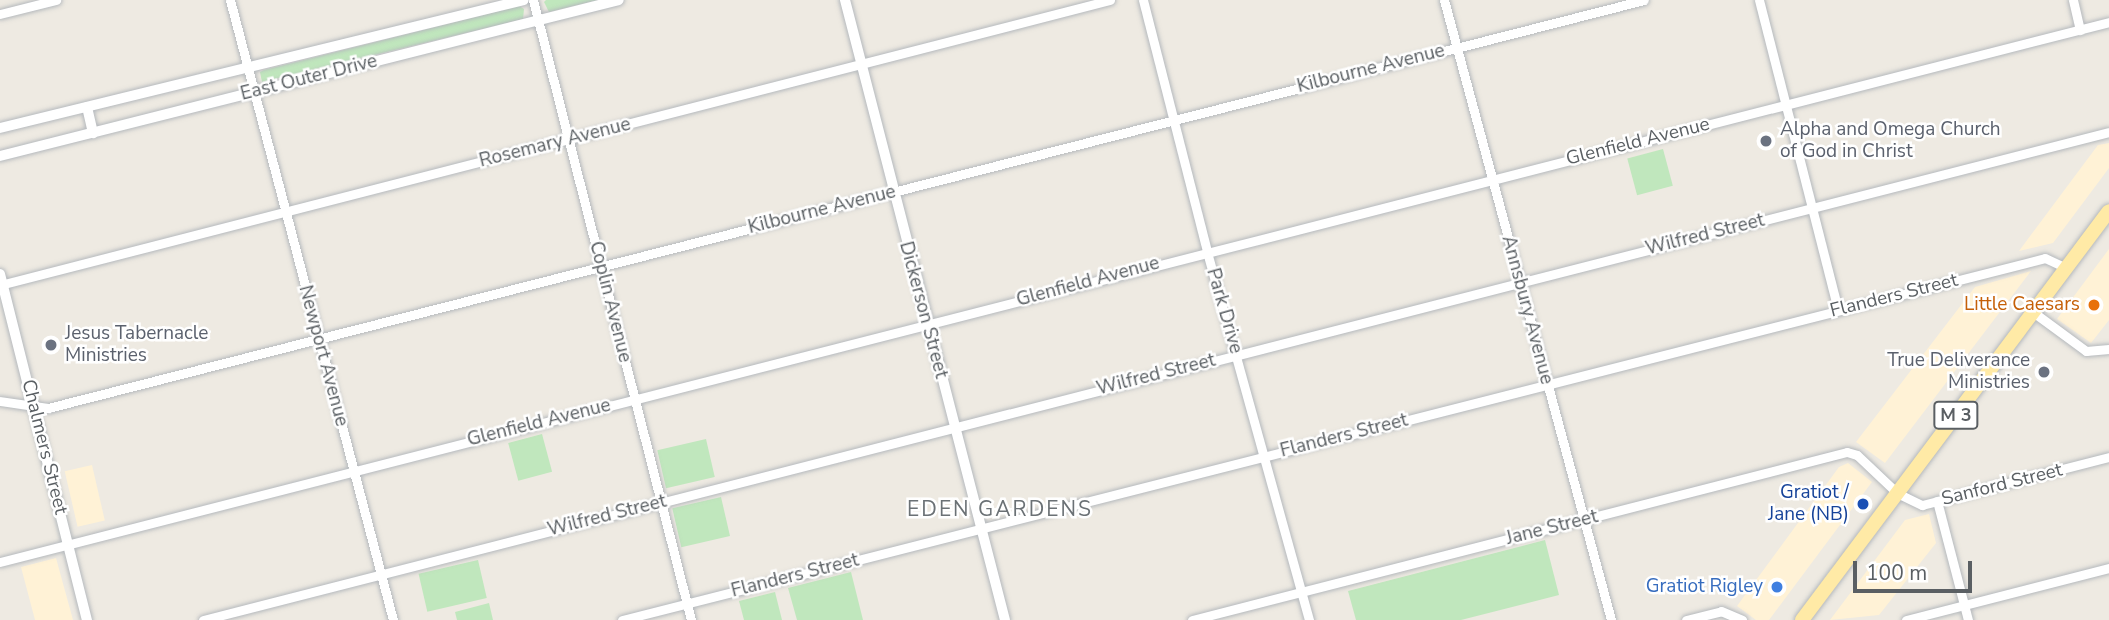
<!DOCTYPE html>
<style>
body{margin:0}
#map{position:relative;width:2109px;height:620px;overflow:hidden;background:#eeeae2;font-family:"Nunito Sans",sans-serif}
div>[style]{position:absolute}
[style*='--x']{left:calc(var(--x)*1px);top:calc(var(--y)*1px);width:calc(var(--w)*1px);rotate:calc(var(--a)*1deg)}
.commercial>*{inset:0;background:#fff2d6;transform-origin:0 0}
.green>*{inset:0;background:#c0e7bd;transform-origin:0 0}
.roads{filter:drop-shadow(0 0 2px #b5b9bd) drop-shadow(0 0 2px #b5b9bd)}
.minor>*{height:9px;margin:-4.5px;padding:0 4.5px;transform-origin:4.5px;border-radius:4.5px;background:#fff}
.tertiary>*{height:10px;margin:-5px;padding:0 5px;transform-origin:5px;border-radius:5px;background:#fff}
.primary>*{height:14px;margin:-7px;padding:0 7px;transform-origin:7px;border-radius:7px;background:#ffeaa6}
.dots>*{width:19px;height:19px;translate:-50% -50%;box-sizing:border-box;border:4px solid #fff;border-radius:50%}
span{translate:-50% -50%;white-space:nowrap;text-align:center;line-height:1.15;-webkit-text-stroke:5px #fff;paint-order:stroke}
.shield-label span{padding:2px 5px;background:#fff;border:2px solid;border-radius:5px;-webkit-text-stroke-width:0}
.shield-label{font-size:18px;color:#5a5f63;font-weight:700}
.street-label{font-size:19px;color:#5a5f63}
.worship-label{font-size:19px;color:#5b616d}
.left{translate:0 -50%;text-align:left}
.right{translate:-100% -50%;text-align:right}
.food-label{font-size:19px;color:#c56008}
.transit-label{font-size:19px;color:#164399}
.shop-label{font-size:19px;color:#366cbe}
.neighbourhood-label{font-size:21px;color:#6b7175;letter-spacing:2px}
.scale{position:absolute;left:1853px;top:561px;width:119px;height:32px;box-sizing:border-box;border:4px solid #5a5f63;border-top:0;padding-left:9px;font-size:21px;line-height:24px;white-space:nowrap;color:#5a5f63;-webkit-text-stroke:5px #fff;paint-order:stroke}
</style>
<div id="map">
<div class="commercial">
<i style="clip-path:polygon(2109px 143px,2109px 168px,2053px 243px,2019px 251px,2098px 145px)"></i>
<i style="clip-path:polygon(2109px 249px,2109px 320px,2091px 343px,2057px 319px)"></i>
<i style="clip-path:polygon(2031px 271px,1885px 463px,1856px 442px,1975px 287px)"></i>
<i style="clip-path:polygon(1848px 463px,1872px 482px,1769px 620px,1756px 620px,1737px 606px,1839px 467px)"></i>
<i style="left:92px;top:465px;width:57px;height:28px;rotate:77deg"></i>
<i style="clip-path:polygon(1929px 514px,1936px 543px,1879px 615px,1830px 620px,1905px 520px)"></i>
<i style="clip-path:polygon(56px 558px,73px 620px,35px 620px,21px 567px)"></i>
</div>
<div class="green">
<i style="clip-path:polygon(598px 0,549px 12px,544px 2px,546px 0)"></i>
<i style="clip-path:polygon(519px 6px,524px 9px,523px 19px,262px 82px,260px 72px,264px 70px)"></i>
<i style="left:1663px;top:149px;width:38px;height:37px;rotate:75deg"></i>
<i style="left:542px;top:434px;width:39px;height:35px;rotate:75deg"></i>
<i style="left:706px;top:439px;width:39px;height:50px;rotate:77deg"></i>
<i style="left:721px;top:497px;width:40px;height:50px;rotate:77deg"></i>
<i style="clip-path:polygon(1545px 540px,1559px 595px,1461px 620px,1356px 620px,1348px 591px)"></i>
<i style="left:478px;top:560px;width:39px;height:61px;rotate:77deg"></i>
<i style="clip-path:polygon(851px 572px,863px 620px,797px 620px,788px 588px)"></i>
<i style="clip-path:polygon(775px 592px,782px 620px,744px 620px,739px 601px)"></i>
<i style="clip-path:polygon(489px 603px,493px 620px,457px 620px,455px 612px)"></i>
</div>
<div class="roads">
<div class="minor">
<i style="--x:230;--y:0;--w:641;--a:75.27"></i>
<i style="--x:533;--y:0;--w:640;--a:75.7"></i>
<i style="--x:1143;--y:0;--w:260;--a:75.7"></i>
<i style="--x:1207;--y:252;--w:382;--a:74.5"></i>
<i style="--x:1444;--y:0;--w:642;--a:74.92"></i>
<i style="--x:1759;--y:0;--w:320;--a:75.7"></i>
<i style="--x:2073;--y:0;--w:31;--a:77"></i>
<i style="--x:0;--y:14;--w:58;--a:-14"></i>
<i style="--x:0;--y:285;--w:1146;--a:-14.4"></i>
<i style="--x:2033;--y:312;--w:66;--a:36.3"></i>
<i style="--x:2086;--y:351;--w:23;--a:-5"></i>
<i style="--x:0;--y:401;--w:49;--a:8.3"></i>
<i style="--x:48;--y:408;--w:1647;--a:-14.34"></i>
<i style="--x:1937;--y:501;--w:123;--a:75.4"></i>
<i style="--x:0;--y:562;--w:2177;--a:-14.36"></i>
<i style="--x:203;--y:620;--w:1967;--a:-14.36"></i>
<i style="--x:622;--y:620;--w:1468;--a:-14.27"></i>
<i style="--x:2045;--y:258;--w:23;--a:25"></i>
<i style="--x:1192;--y:620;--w:676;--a:-14.39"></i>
<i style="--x:1847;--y:452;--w:10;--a:17"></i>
<i style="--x:1857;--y:455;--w:55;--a:43.5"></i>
<i style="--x:1897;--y:493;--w:28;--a:26"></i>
<i style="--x:1922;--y:505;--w:193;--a:-14.4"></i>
<i style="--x:1686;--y:620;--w:36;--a:-14"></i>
<i style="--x:1721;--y:611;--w:23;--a:23"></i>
<i style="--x:1906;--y:620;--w:210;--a:-14.4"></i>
</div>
<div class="tertiary">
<i style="--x:845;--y:0;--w:640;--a:75.53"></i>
<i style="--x:87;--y:107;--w:27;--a:77"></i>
<i style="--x:0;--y:128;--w:539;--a:-13.73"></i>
<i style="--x:0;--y:156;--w:638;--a:-14.15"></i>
<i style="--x:0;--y:274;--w:357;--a:75.9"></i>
</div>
<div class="primary">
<i style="--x:1802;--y:620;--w:511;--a:-53.11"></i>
</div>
</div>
<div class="dots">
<i style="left:1766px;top:141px;background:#6b7280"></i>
<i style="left:2094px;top:305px;background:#e8710a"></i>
<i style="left:51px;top:345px;background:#6b7280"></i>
<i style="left:2044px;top:372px;background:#6b7280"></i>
<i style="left:1863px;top:504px;background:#1a4fb4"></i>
<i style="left:1777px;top:587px;background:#3f7fe0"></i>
</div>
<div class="shield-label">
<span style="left:1956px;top:415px">M 3</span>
</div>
<div class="street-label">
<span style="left:1371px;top:69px;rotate:-14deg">Kilbourne Avenue</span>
<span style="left:309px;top:78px;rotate:-14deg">East Outer Drive</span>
<span style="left:1638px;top:142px;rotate:-14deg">Glenfield Avenue</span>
<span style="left:555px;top:143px;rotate:-14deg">Rosemary Avenue</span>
<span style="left:822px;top:210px;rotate:-14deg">Kilbourne Avenue</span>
<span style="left:1705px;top:235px;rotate:-14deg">Wilfred Street</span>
<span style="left:1088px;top:282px;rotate:-15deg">Glenfield Avenue</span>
<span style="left:1894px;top:296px;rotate:-14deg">Flanders Street</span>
<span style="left:610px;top:302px;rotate:76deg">Coplin Avenue</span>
<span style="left:923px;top:310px;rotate:75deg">Dickerson Street</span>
<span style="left:1527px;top:310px;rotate:75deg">Annsbury Avenue</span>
<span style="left:1224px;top:311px;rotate:74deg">Park Drive</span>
<span style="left:323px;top:356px;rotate:75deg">Newport Avenue</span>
<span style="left:1156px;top:375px;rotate:-14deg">Wilfred Street</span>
<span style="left:539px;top:423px;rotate:-14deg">Glenfield Avenue</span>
<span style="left:1344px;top:436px;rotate:-14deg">Flanders Street</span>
<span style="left:44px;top:447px;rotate:76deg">Chalmers Street</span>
<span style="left:2002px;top:485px;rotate:-14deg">Sanford Street</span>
<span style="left:607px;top:516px;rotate:-14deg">Wilfred Street</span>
<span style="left:1552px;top:528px;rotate:-14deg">Jane Street</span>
<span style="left:795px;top:576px;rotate:-14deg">Flanders Street</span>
</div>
<div class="worship-label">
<span class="left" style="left:1780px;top:141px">Alpha and Omega Church<br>of God in Christ</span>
<span class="left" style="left:65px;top:345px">Jesus Tabernacle<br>Ministries</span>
<span class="right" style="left:2030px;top:372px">True Deliverance<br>Ministries</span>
</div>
<div class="food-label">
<span class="right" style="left:2080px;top:305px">Little Caesars</span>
</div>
<div class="transit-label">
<span class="right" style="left:1849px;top:504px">Gratiot /<br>Jane (NB)</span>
</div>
<div class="shop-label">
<span class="right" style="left:1763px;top:587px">Gratiot Rigley</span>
</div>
<div class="neighbourhood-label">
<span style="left:1000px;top:509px">EDEN GARDENS</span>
</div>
<div class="scale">100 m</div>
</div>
